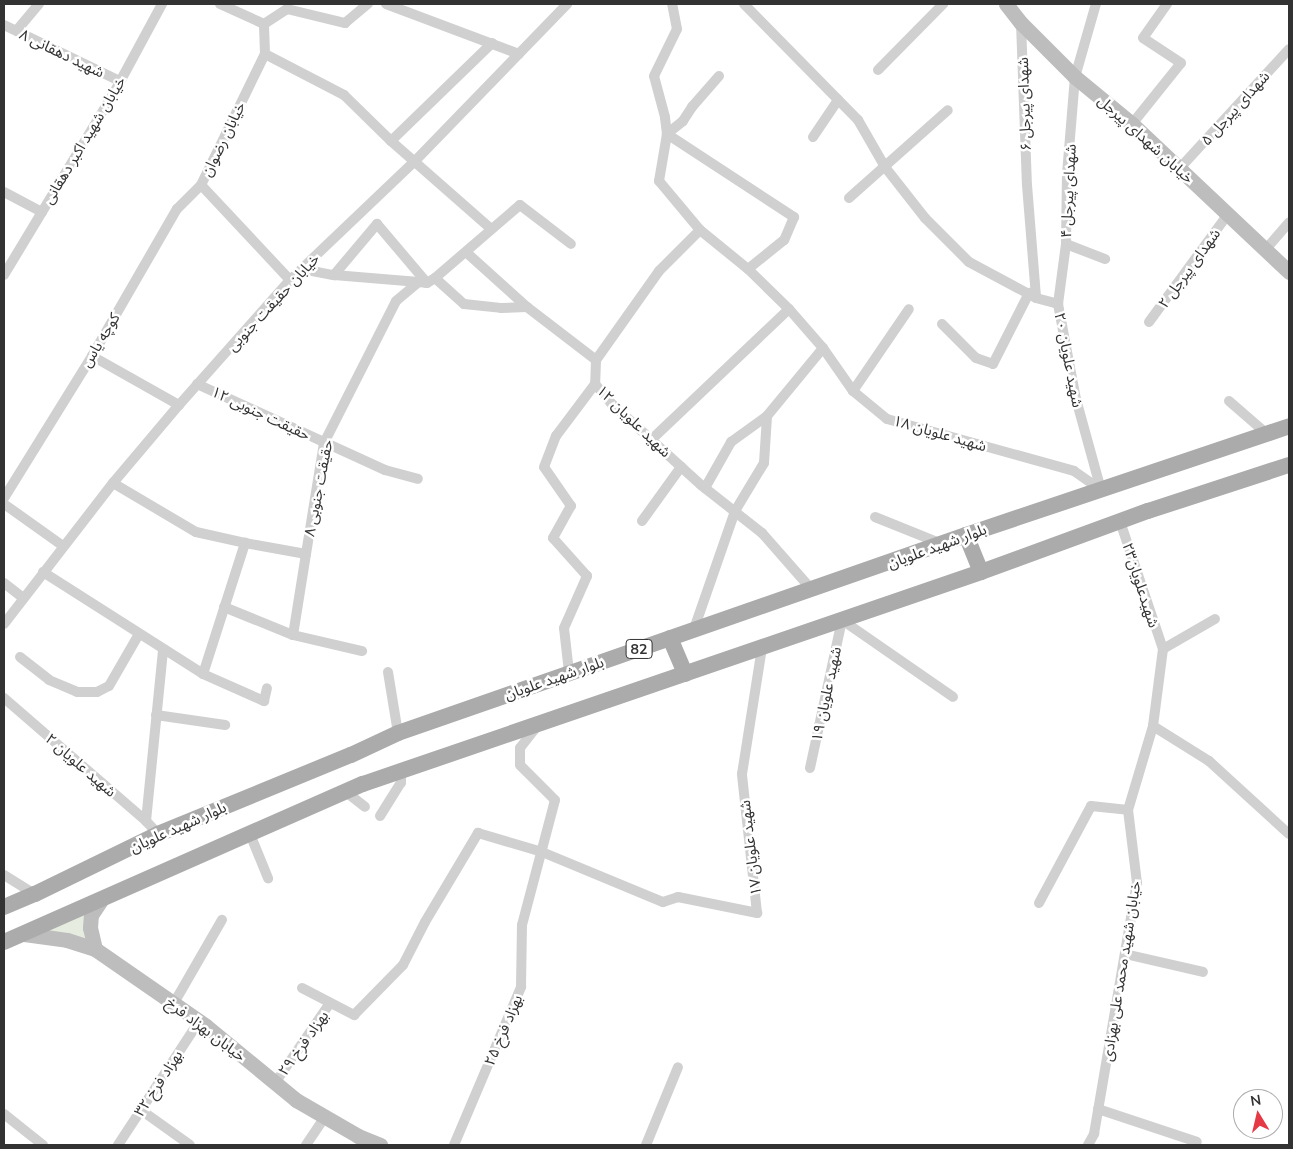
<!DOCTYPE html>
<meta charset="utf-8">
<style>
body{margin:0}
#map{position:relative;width:1293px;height:1149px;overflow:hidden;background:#fff;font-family:Mulish,"Noto Sans Arabic",sans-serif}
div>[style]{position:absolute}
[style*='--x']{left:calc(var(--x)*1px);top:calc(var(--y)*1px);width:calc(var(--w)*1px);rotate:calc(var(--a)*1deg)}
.green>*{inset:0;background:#e6ecdf}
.street>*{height:10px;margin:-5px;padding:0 5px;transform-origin:5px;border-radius:5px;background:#d0d0d0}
.secondary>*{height:15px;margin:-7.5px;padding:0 7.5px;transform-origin:7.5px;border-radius:7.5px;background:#bdbdbd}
.primary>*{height:16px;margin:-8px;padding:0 8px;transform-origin:8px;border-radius:8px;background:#ababab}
span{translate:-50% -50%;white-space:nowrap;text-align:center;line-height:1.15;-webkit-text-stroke:5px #fff;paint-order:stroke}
.shield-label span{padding:1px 4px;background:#fff;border:1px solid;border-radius:4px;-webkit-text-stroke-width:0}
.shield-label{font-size:14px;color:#333;font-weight:700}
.street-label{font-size:15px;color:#333}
.frame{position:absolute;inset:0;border:5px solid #333;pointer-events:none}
.north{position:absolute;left:1233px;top:1089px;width:50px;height:50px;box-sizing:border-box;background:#fff;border:1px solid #adadad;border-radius:50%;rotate:351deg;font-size:14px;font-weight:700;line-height:20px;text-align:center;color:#333}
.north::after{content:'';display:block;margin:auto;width:18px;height:22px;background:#e63946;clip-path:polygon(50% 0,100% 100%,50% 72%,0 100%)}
</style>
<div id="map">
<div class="green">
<i style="clip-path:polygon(100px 901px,92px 941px,28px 934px)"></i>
</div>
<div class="street">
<i style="--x:220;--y:4;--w:48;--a:24.4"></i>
<i style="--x:386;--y:4;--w:142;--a:20.6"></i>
<i style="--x:744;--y:4;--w:163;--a:45.5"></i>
<i style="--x:858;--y:120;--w:54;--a:60.1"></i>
<i style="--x:885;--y:167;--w:65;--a:51.9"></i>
<i style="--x:925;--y:218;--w:62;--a:45"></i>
<i style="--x:969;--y:262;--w:76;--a:28.2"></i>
<i style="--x:1036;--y:298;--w:23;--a:15"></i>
<i style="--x:1058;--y:304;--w:97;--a:79.3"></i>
<i style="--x:1076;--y:399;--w:94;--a:74.6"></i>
<i style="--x:1021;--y:23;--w:162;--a:87.9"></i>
<i style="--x:1027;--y:185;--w:113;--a:85.4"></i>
<i style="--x:4;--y:25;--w:129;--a:25.8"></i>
<i style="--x:17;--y:30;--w:34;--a:-50"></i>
<i style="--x:265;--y:54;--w:89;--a:27.4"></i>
<i style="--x:344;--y:95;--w:66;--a:44.4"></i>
<i style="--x:391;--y:141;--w:133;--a:41.3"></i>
<i style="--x:878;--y:70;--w:93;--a:-45.4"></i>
<i style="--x:719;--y:76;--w:41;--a:131.1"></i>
<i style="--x:692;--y:107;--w:17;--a:123"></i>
<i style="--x:683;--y:121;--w:21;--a:141"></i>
<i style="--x:667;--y:134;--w:152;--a:33.2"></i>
<i style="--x:794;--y:217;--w:25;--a:113"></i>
<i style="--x:784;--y:240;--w:46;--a:141.1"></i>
<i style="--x:1132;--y:124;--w:78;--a:-51.2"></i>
<i style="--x:1181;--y:63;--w:45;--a:-146.7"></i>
<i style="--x:1143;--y:38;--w:42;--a:-54.8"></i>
<i style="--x:813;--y:137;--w:45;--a:-56"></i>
<i style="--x:391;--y:141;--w:141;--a:-44.1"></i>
<i style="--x:1180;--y:168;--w:161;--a:-47.5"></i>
<i style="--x:4;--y:192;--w:43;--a:27.8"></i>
<i style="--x:849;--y:198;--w:132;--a:-41.6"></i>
<i style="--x:700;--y:230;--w:62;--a:39.1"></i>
<i style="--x:748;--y:269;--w:57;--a:44.3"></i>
<i style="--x:789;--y:309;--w:52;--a:48.9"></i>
<i style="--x:823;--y:348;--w:52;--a:55.1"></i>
<i style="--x:853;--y:391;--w:44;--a:39.5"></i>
<i style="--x:887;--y:419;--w:194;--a:15.5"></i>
<i style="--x:1074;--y:471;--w:33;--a:35"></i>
<i style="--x:1066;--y:244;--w:42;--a:21"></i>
<i style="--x:1266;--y:249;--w:35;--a:-49"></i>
<i style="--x:467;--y:253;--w:81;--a:42"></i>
<i style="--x:527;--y:307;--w:87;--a:37.5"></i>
<i style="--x:596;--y:360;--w:24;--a:92"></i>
<i style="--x:595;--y:384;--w:26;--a:50"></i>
<i style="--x:612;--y:404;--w:120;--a:42.3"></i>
<i style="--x:701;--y:485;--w:78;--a:38.2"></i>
<i style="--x:762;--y:533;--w:76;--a:48.7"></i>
<i style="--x:302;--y:269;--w:33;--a:11"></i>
<i style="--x:334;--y:275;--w:85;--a:4.7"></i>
<i style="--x:4;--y:275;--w:215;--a:-58.9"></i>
<i style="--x:115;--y:91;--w:99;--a:-61.6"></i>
<i style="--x:334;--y:275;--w:67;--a:-49.9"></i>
<i style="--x:377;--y:224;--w:77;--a:49.7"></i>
<i style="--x:435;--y:278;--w:39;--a:42"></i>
<i style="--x:464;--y:304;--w:37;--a:6"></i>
<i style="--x:501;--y:308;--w:26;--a:-2"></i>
<i style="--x:290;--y:280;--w:130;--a:-133.1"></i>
<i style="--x:201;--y:185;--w:146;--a:-64"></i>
<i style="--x:265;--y:54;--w:30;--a:-92"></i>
<i style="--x:264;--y:24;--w:27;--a:-33"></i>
<i style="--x:287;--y:9;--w:60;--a:13.6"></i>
<i style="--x:345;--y:23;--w:30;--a:-40"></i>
<i style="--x:1058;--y:304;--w:61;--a:-82.4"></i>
<i style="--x:1066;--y:244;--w:70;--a:-89.2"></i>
<i style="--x:1067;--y:174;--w:97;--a:-85.3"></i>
<i style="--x:1075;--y:77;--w:76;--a:-74"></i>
<i style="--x:1149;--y:322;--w:134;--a:-53.8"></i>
<i style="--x:942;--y:324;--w:48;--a:45"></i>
<i style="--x:976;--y:358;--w:18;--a:19"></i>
<i style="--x:993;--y:364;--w:80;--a:-63.1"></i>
<i style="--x:92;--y:356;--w:100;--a:29.4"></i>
<i style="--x:596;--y:360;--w:109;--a:-54.7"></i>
<i style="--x:659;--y:271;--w:58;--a:-45"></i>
<i style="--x:700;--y:230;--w:64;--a:-129.9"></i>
<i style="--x:659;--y:181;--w:48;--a:-80.3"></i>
<i style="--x:667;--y:134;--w:17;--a:-97"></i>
<i style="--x:665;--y:117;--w:42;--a:-105"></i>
<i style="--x:654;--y:76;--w:52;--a:-63.9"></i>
<i style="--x:677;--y:29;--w:25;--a:-101"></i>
<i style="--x:197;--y:384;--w:207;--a:24.6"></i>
<i style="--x:385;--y:470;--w:34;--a:15"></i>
<i style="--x:853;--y:391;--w:99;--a:-55.7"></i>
<i style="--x:1229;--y:401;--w:50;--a:41"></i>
<i style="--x:651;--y:440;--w:190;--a:-43.5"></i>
<i style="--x:113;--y:483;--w:96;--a:30.6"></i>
<i style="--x:196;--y:532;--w:50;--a:12.7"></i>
<i style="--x:705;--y:488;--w:53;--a:-60.5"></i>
<i style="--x:731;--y:442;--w:44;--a:-35.8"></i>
<i style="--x:4;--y:498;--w:167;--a:-58.2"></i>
<i style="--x:92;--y:356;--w:170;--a:-60"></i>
<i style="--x:177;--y:209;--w:34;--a:-45"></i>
<i style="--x:4;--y:504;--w:72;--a:35.4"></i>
<i style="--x:875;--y:517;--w:72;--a:21.9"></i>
<i style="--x:642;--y:521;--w:67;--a:-54.2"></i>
<i style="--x:306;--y:554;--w:82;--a:99.1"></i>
<i style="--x:293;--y:635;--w:71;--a:13.1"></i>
<i style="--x:43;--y:572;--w:190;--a:32.5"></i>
<i style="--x:203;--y:674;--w:138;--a:-72.2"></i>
<i style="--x:245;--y:543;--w:62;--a:10.2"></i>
<i style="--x:306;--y:554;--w:112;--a:-80.8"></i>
<i style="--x:324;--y:443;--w:159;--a:-63.1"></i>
<i style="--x:396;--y:301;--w:30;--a:-40"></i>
<i style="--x:419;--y:282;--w:8;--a:7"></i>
<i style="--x:427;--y:283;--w:9;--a:-32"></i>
<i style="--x:435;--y:278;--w:112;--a:-40.7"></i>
<i style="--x:520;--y:205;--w:64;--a:37.4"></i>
<i style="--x:4;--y:583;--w:24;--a:38"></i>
<i style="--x:224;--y:607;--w:74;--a:22.1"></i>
<i style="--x:4;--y:624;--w:178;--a:-52.3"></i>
<i style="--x:113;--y:483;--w:102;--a:-49.8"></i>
<i style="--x:179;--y:405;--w:167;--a:-48.4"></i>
<i style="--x:290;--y:280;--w:173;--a:-43.6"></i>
<i style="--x:415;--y:161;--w:219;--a:-45.9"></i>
<i style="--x:694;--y:629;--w:125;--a:-70.8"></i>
<i style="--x:735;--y:511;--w:56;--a:-58.9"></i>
<i style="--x:764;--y:463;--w:47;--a:-86.3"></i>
<i style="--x:767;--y:416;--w:88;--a:-50.5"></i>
<i style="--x:1163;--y:649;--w:60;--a:-30"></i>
<i style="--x:20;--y:657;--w:37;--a:38"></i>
<i style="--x:49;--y:680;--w:30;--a:23"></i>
<i style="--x:77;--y:692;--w:20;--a:0"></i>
<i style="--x:97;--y:692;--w:13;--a:-27"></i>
<i style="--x:109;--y:686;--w:60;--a:-60"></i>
<i style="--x:388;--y:672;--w:62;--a:80.7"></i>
<i style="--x:569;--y:672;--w:44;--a:-96.5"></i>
<i style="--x:564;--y:628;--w:57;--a:-66.1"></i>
<i style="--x:587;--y:576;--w:51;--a:-131.8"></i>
<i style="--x:553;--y:538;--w:37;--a:-61"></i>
<i style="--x:571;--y:506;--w:47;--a:-124.7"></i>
<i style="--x:544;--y:467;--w:33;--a:-69"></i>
<i style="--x:556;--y:436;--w:65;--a:-53.1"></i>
<i style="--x:203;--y:674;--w:67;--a:23.9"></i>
<i style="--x:264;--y:701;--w:13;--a:-77"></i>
<i style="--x:4;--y:698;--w:188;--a:40.9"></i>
<i style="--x:146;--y:821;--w:18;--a:47"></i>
<i style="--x:156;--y:715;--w:70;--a:8.2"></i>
<i style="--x:1153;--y:726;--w:66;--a:32"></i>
<i style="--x:1209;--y:761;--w:108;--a:42.4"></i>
<i style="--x:810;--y:768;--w:151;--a:-77.8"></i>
<i style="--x:842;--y:620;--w:135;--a:34.7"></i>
<i style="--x:346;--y:792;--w:24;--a:38"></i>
<i style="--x:380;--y:816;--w:39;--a:-58"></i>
<i style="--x:401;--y:783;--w:12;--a:-90"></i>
<i style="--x:146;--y:821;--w:172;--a:-84.3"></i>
<i style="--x:250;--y:834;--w:48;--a:67.8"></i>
<i style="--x:4;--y:875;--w:36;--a:32"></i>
<i style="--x:1039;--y:903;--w:110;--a:-61.8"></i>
<i style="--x:1091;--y:806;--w:37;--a:6"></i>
<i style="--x:1125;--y:954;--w:80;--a:13"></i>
<i style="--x:302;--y:988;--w:59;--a:27.4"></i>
<i style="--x:354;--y:1015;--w:70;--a:-45.6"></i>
<i style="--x:403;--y:965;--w:48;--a:-62.9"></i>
<i style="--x:425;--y:922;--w:104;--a:-59.2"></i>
<i style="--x:478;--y:833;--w:67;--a:16.5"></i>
<i style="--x:542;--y:852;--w:131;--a:22.5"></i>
<i style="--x:663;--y:902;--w:16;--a:-18"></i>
<i style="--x:678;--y:897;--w:81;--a:11.4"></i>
<i style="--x:757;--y:913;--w:140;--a:-96.2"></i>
<i style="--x:742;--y:774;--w:128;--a:-81"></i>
<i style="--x:174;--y:1003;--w:96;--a:-60"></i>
<i style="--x:275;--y:1083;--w:97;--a:-55.5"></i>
<i style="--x:1098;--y:1109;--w:104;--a:18.4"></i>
<i style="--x:141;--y:1110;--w:60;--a:35.5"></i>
<i style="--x:4;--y:1114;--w:50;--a:38.5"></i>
<i style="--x:118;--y:1145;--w:148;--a:-56.8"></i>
<i style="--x:306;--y:1145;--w:34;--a:-56"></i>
<i style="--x:454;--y:1145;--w:172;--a:-67"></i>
<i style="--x:521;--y:987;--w:62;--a:-89.1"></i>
<i style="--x:522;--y:925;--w:129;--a:-75.2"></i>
<i style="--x:555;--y:800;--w:49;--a:-135"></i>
<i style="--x:520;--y:765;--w:17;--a:-90"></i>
<i style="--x:520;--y:748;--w:29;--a:-52"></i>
<i style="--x:646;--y:1145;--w:84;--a:-67.7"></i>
<i style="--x:1088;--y:1145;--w:13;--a:-61"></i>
<i style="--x:1094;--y:1134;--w:255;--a:-80.3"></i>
<i style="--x:1137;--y:883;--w:74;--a:-97"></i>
<i style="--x:1128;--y:810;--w:88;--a:-73.4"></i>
<i style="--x:1153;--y:726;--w:78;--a:-82.6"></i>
<i style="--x:1163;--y:649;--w:135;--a:-108.6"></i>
</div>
<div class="secondary">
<i style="--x:1006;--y:4;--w:24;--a:52"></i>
<i style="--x:1021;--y:23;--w:76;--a:45"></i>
<i style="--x:1075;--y:77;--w:74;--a:39.5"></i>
<i style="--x:1132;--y:124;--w:216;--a:43.3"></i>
<i style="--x:24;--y:934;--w:43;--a:7.9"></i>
<i style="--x:67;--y:940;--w:29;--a:18"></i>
<i style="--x:95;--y:949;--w:135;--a:34.7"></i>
<i style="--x:206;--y:1026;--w:117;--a:39.4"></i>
<i style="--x:296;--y:1100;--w:72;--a:30.1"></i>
<i style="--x:358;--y:1136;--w:24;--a:22"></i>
<i style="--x:95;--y:949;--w:22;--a:-103"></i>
<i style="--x:90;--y:928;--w:13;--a:-86"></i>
<i style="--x:91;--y:915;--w:18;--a:-56"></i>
</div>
<div class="primary">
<i style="--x:966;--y:535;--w:40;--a:68"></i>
<i style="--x:670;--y:638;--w:39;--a:67"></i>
<i style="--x:4;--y:907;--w:34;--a:-23"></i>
<i style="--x:35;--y:894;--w:137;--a:-26"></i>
<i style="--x:158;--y:834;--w:209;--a:-22.3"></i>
<i style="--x:351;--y:755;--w:52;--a:-25.1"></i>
<i style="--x:398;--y:733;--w:602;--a:-19.22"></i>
<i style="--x:966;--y:535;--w:341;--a:-18.6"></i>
<i style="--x:4;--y:942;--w:392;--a:-23.8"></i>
<i style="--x:363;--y:784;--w:653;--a:-18.93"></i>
<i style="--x:981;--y:572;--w:178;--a:-20.1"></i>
<i style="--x:1148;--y:511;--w:148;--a:-18.1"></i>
</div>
<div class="shield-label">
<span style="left:639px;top:649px">82</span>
</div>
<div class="street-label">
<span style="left:62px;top:53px;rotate:26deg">شهید دهقانی ۸</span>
<span style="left:1024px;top:104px;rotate:-92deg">شهدای پیرجل ۶</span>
<span style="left:1235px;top:108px;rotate:-48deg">شهدای پیرجل ۵</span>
<span style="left:223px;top:139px;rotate:-64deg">خیابان رضوان</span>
<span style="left:1146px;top:139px;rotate:42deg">خیابان شهدای پیرجل</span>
<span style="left:84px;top:140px;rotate:-59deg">خیابان شهید اکبر دهقانی</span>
<span style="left:1068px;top:191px;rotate:-87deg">شهدای پیرجل ۴</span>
<span style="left:1189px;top:268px;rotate:-54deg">شهدای پیرجل ۲</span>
<span style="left:273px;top:302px;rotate:-47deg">خیابان حقیقت جنوبی</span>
<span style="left:100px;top:340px;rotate:-59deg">کوچه یاس</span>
<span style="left:1069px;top:360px;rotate:79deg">شهید علویان ۲۰</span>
<span style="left:261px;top:413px;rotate:25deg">حقیقت جنوبی ۱۲</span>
<span style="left:634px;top:421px;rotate:44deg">شهید علویان ۱۲</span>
<span style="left:940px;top:433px;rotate:16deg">شهید علویان ۱۸</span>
<span style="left:318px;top:488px;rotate:-79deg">حقیقت جنوبی ۸</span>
<span style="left:937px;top:546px;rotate:-20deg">بلوار شهید علویان</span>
<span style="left:1141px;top:585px;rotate:72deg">شهیدعلویان۲۳</span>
<span style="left:554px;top:678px;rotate:-19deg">بلوار شهید علویان</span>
<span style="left:826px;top:694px;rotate:-78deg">شهید علویان ۱۹</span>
<span style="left:81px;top:765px;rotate:41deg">شهید علویان ۲</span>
<span style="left:178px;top:827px;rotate:-24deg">بلوار شهید علویان</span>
<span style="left:750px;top:848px;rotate:-97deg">شهید علویان ۱۷</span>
<span style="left:1121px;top:971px;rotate:-81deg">خیابان شهید محمد علی بهزادی</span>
<span style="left:206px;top:1029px;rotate:37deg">خیابان بهزاد فرخ</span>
<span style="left:503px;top:1030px;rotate:-67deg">بهزاد فرخ ۲۵</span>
<span style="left:303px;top:1043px;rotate:-55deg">بهزاد فرخ ۲۹</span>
<span style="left:158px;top:1083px;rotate:-57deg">بهزاد فرخ ۳۲</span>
</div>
<div class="frame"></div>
<div class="north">N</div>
</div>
